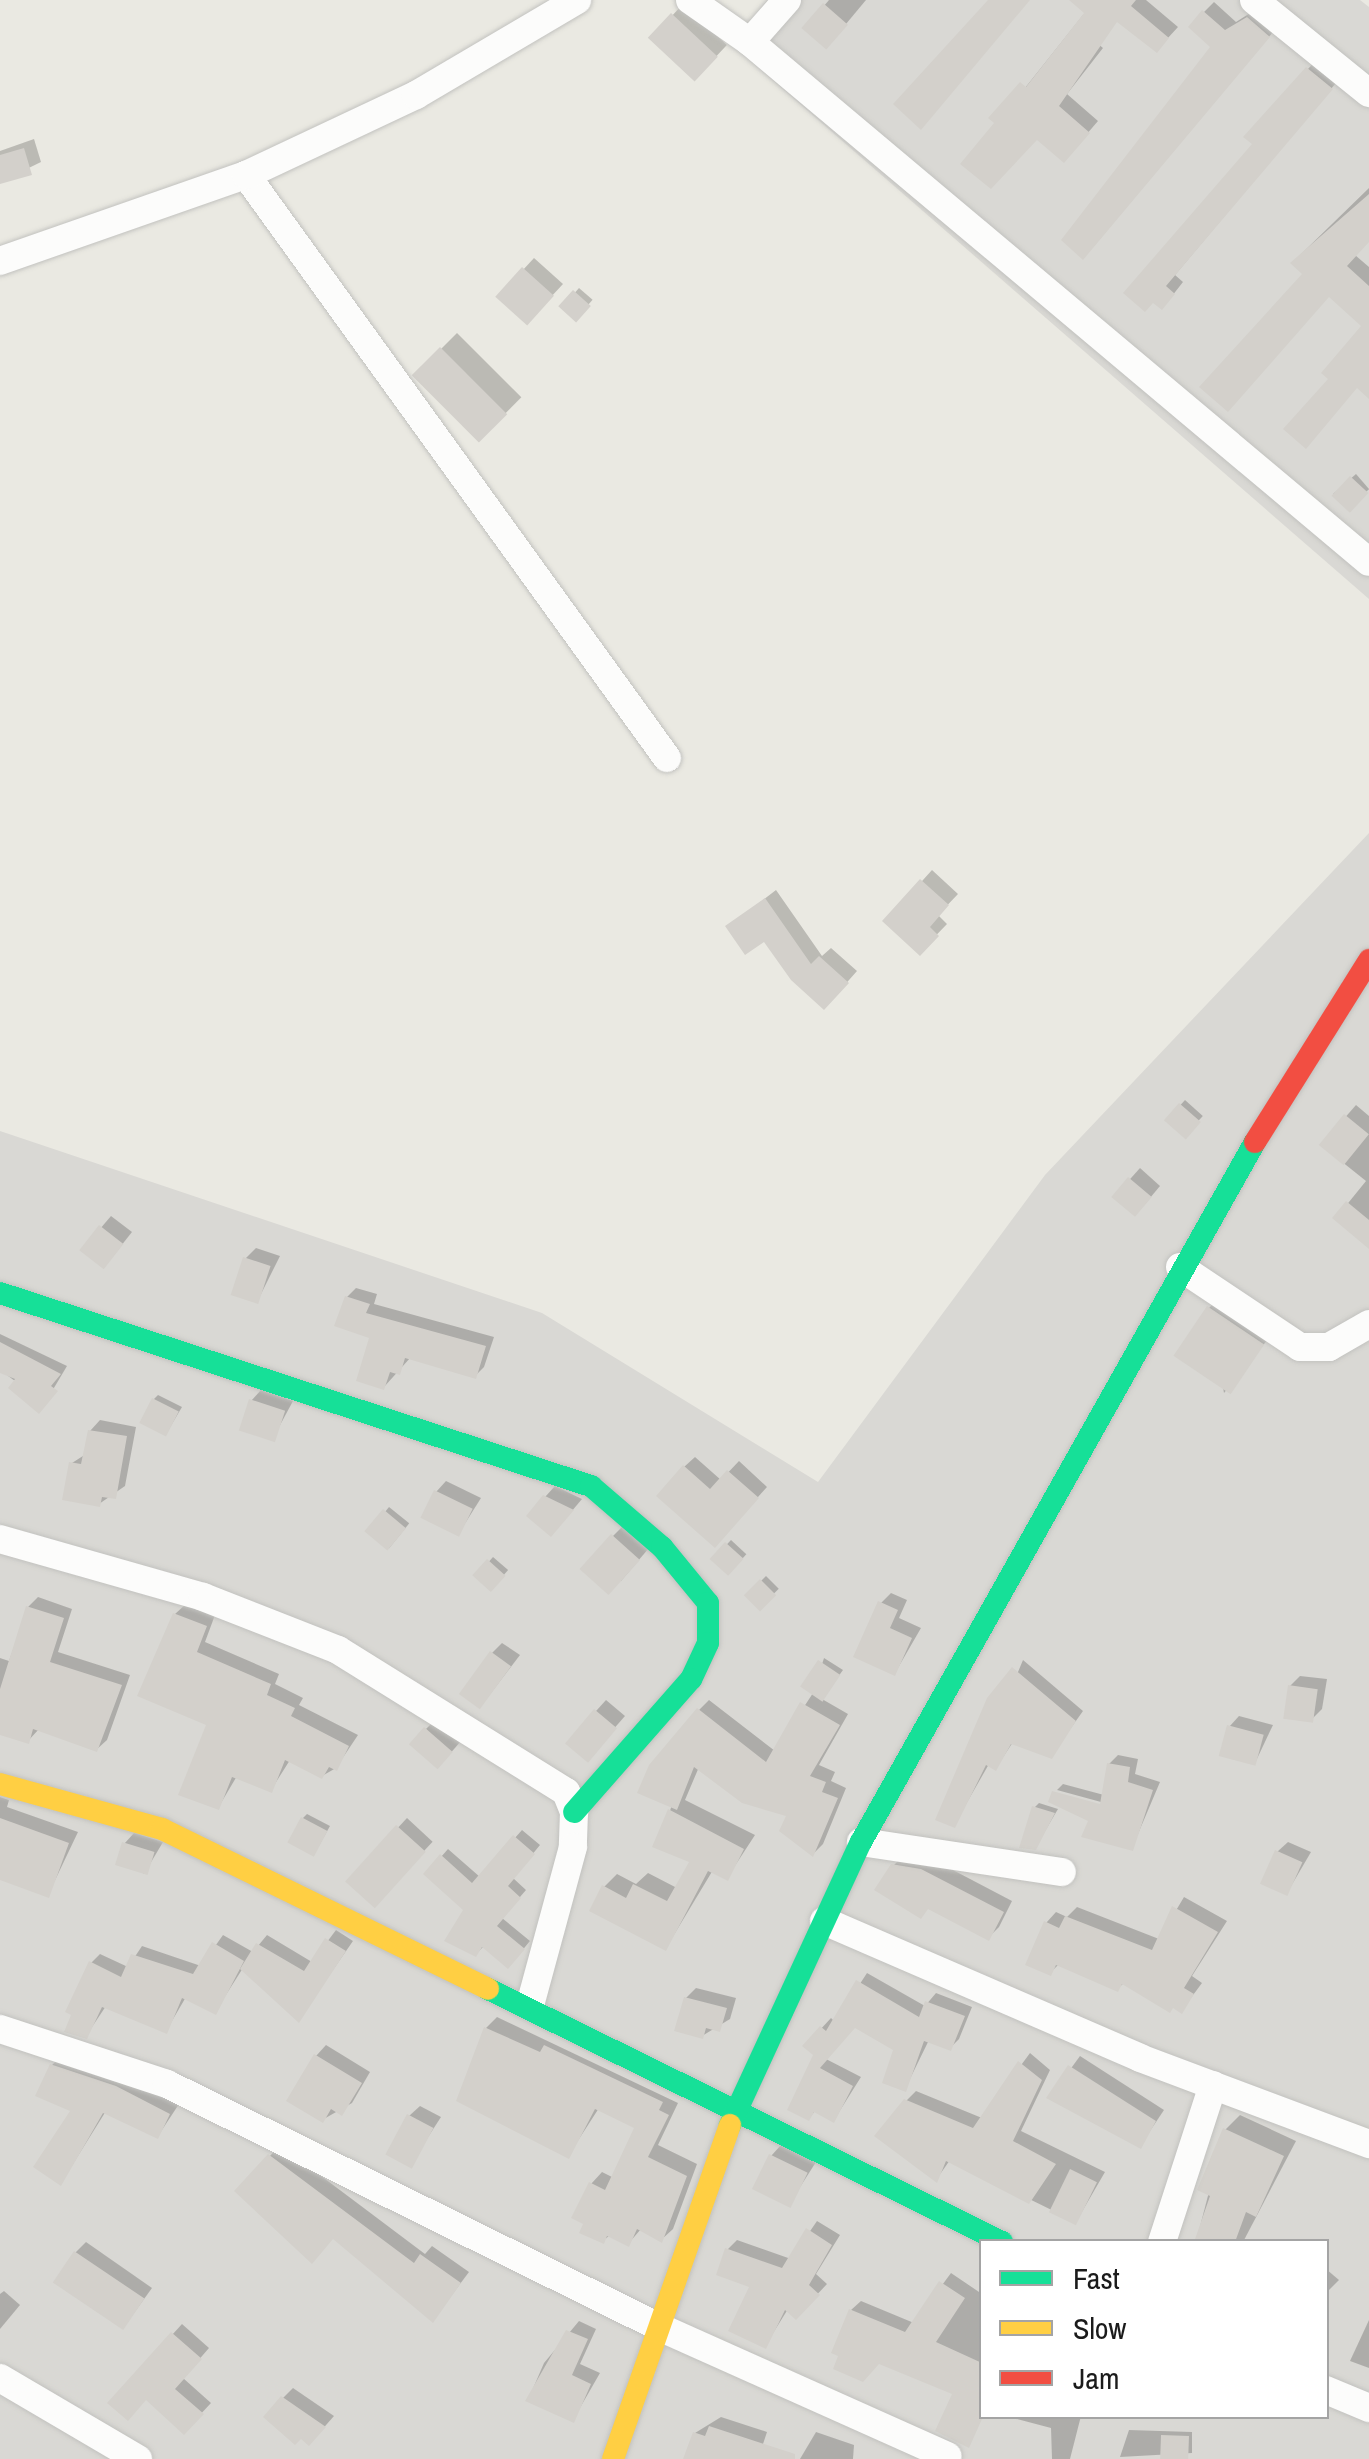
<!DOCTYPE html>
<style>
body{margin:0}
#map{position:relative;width:1369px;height:2459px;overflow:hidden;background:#eae9e2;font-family:"Archivo Narrow",sans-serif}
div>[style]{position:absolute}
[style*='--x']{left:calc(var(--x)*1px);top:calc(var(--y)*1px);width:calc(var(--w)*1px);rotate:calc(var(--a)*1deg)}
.residential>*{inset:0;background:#d9d8d4}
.shadow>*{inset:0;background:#0003;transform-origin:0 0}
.building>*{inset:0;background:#d3d0cb;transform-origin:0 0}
.roads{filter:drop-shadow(0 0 2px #c2c2bf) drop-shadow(0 0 2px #c2c2bf)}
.street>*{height:28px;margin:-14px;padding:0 14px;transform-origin:14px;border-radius:14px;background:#fcfcfb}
.fast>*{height:22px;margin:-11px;padding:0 11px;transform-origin:11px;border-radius:11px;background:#16e098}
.slow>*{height:22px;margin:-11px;padding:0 11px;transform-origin:11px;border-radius:11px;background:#ffcf43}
.jam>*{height:22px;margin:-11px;padding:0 11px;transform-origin:11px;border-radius:11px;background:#f24e42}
span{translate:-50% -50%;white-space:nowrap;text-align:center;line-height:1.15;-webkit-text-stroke:8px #fff;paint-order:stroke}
.legend{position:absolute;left:979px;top:2239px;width:350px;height:180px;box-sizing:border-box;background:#fff;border:2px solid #a4a4a4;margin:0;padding:12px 18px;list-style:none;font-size:30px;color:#1b1b1b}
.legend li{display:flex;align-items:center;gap:20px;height:50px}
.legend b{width:50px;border:2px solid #a4a4a4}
</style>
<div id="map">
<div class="residential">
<i style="clip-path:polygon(767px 0,1360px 0,1369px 7px,1369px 599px,732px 45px)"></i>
<i style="clip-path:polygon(evenodd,1369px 833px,1369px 2459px,0 2459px,0 1131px,542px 1313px,818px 1482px,1045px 1175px,1369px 833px,982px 2242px,1326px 2242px,1326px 2416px,982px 2416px,982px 2242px)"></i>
</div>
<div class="shadow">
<i style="clip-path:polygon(829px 0,866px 0,836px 36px,805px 28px)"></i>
<i style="clip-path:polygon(1095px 0,1146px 0,1178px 27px,1167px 39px,1118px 19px,1097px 43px,1103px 48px,1067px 94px,1098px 121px,1074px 149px,997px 123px)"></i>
<i style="clip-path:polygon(1214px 2px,1236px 22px,1258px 8px,1278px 26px,1093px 247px,1214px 47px,1204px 12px)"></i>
<i style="left:683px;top:4px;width:60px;height:46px;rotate:43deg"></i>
<i style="clip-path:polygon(1318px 58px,1341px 77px,1175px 275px,1183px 282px,1172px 296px,1153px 300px,1255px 144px,1247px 136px)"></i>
<i style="clip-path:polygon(34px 139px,41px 162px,0 182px,0 151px)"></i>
<i style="clip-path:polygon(1369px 188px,1369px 239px,1355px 255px,1369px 267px,1369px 384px,1357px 386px,1332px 379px,1364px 325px,1293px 262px)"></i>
<i style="clip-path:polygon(534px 258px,563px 284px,537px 312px,498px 297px)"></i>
<i style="left:579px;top:288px;width:18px;height:25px;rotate:41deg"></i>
<i style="left:457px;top:333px;width:91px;height:59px;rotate:45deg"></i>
<i style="left:1356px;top:474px;width:20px;height:30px;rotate:49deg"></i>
<i style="clip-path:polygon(932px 870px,958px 894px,938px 915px,947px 924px,920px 952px,886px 921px)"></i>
<i style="clip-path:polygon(776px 890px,822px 956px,831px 948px,857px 971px,834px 997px,765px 938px,729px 926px)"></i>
<i style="left:1185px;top:1100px;width:24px;height:27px;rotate:42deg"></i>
<i style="clip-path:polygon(1356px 1105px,1369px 1116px,1369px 1246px,1336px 1218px,1366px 1181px,1321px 1145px)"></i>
<i style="clip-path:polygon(1140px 1168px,1160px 1186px,1145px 1204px,1114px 1197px)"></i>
<i style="clip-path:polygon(111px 1216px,132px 1232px,113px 1256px,82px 1250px)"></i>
<i style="clip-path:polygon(256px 1248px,280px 1256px,257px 1302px,246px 1258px)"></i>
<i style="clip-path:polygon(356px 1288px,377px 1294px,374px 1304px,494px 1337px,484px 1367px,475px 1376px,411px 1357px,384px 1387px,372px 1336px,347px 1297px)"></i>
<i style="clip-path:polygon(1224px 1293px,1277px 1328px,1224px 1393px,1209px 1308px)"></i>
<i style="clip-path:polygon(0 1334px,67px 1366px,45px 1403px,0 1370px)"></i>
<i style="clip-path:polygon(261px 1390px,293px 1401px,272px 1440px,251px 1401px)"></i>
<i style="clip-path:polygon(158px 1395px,182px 1407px,166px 1434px,154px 1399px)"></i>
<i style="clip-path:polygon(100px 1420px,136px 1427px,125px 1486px,99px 1504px,72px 1463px,86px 1454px,90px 1431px)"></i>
<i style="clip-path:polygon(695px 1457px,721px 1480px,739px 1461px,767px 1487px,725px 1534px,684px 1467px)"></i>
<i style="clip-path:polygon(446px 1481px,481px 1498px,459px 1533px,436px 1492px)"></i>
<i style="clip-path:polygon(555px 1486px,582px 1499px,561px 1524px,545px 1497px)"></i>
<i style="left:389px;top:1507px;width:26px;height:32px;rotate:39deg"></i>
<i style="clip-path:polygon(623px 1526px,649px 1548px,621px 1581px,613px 1536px)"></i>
<i style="left:731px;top:1540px;width:21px;height:26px;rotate:43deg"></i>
<i style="left:493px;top:1557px;width:20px;height:25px;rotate:41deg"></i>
<i style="left:766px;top:1576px;width:18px;height:26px;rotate:45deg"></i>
<i style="clip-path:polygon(891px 1593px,907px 1600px,899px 1618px,921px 1628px,895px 1673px,881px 1603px)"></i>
<i style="clip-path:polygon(38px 1597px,72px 1609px,58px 1652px,130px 1675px,107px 1740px,96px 1750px,39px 1729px,28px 1741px,0 1732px,0 1658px,9px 1661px,28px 1607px)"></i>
<i style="clip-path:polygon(186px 1604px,215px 1615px,205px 1642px,279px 1674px,275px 1684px,303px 1698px,299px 1705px,358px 1735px,336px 1768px,322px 1776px,290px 1760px,271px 1790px,237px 1776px,218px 1808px,210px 1724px,175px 1614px)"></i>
<i style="clip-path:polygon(502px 1643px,520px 1655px,481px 1706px,492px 1653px)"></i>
<i style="clip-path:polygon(824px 1658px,843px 1670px,822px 1699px,848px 1714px,819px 1765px,835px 1772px,831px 1781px,846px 1788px,823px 1844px,813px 1854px,790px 1814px,699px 1767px,685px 1800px,755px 1835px,727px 1878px,713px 1870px,666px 1948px,604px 1887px,617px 1874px,636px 1884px,648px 1873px,677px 1888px,693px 1860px,670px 1811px,699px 1710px,709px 1700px,775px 1751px,813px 1693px)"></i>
<i style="clip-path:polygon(1023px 1660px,1083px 1711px,1051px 1756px,1013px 1742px,996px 1768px,989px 1764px,954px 1825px)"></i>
<i style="clip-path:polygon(1300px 1676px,1327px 1679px,1322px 1709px,1312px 1719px,1290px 1686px)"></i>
<i style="clip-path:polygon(606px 1700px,625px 1716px,597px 1748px,568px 1742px)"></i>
<i style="clip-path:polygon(1239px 1716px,1273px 1725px,1255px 1763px,1229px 1727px)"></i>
<i style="clip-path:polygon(436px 1719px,461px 1741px,448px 1756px,426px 1729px)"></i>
<i style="clip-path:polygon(1118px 1755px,1138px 1759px,1135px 1774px,1160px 1782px,1132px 1848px,1112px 1805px,1057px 1790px,1063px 1784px,1104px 1795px,1109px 1764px)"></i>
<i style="clip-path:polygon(0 1797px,9px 1800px,7px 1807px,78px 1832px,48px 1895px,0 1857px)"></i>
<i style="clip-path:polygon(1039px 1803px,1058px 1809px,1035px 1848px,1035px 1807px)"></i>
<i style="clip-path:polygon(307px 1814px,330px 1826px,317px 1849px,303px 1818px)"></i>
<i style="left:407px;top:1818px;width:35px;height:86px;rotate:43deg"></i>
<i style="clip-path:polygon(522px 1830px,540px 1845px,513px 1878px,526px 1890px,502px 1918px,530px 1941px,515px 1959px,484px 1946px,476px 1954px,466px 1910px,426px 1874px,448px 1849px,480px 1877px)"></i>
<i style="clip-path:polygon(134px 1833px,163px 1842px,144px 1874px,124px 1844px)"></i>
<i style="clip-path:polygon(1288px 1842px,1311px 1852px,1287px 1893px,1277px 1852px)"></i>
<i style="clip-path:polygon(904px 1855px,932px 1859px,1012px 1901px,999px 1927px,988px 1938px,893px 1866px)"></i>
<i style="clip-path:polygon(1184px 1897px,1227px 1921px,1192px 1976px,1202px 1983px,1182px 2010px,1124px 1983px,1117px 1989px,1059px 1964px,1050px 1973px,1046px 1923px,1056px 1912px,1067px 1917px,1077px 1907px,1159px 1939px)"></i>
<i style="clip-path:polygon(336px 1930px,353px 1941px,299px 2019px,243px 1968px,215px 2012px,186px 1997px,166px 2031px,106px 2006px,86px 2036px,91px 1963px,100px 1954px,128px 1967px,142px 1946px,201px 1966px,223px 1935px,253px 1952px,267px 1935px,312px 1962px)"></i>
<i style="clip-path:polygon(867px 1973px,925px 2006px,936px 1993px,972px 2007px,959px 2039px,950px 2048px,929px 2040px,905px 2089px,896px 2049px,855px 2026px,826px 2059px,861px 2077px,834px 2120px,816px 2110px,809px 2118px,816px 2054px,806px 2045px,831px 2018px,835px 2022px)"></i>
<i style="clip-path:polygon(696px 1988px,736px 1998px,730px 2019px,702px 2036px,686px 1998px)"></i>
<i style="clip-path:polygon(497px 2017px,678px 2103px,658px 2145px,697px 2164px,673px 2229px,661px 2240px,641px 2229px,628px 2244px,610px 2235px,603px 2241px,591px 2184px,602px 2172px,614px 2178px,637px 2127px,599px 2108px,568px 2156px,486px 2028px)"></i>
<i style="clip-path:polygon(326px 2045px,370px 2072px,352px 2103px,322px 2120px,316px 2056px)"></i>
<i style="clip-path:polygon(1030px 2053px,1050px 2070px,1021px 2131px,1105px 2172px,1076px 2222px,950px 2160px,936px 2180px,906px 2101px,916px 2091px,982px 2118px)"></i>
<i style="clip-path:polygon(62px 2055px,179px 2104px,158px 2136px,106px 2111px,61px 2183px,74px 2110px,52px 2065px)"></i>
<i style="clip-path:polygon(1080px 2056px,1164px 2110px,1140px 2146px,1050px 2097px)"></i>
<i style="clip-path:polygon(420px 2106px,441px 2117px,410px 2165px,409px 2116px)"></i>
<i style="clip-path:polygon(1240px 2115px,1296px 2141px,1243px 2242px,1196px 2242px,1225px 2130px)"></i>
<i style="clip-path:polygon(280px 2145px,425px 2254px,432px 2246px,469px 2272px,433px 2320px,334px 2236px,238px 2191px)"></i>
<i style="clip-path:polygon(781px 2145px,816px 2162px,788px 2206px,771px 2156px)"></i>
<i style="clip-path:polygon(817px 2221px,840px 2235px,816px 2274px,827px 2284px,796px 2317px,788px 2309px,765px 2346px,753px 2286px,727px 2250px,737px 2240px,791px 2259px)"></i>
<i style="clip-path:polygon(86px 2242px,152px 2288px,126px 2324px,75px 2253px)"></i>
<i style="clip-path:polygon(1326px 2269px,1339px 2280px,1326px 2293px)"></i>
<i style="clip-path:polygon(951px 2273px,982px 2294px,982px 2394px,955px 2393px,851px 2310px,861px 2301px,914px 2323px)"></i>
<i style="clip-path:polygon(4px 2291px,20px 2305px,0 2329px,0 2294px)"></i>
<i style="clip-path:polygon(1369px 2320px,1369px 2368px,1350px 2361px)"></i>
<i style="clip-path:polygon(579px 2321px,596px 2329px,580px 2364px,600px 2373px,573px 2420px,528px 2400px,544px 2363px)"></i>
<i style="clip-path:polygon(182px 2324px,209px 2348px,183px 2378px,211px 2403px,184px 2432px,146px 2397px,110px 2403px)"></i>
<i style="clip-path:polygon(293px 2388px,334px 2416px,319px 2433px,283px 2398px)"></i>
<i style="clip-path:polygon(1005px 2416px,1081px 2416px,1070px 2459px,1052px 2459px,1051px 2428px)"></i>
<i style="clip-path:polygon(721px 2417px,767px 2432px,758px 2459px,696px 2459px,695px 2433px)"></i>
<i style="clip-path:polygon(1129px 2430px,1192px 2432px,1192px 2453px,1120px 2457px)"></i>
<i style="clip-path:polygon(816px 2432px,854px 2445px,853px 2459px,800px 2459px)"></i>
</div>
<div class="building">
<i style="clip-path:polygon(988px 0,1030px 0,921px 130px,893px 104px)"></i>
<i style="clip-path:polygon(1069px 0,1136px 0,1131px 6px,1169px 38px,1157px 53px,1117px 22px,1059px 106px,1090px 133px,1064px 163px,1037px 140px,991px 189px,960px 164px,994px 123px,988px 118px,1020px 82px,1026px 87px,1084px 13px)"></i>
<i style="left:823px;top:3px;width:33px;height:33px;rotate:41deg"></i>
<i style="clip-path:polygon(1202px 10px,1225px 30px,1247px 17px,1270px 37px,1083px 260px,1061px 240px,1210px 47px,1188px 27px)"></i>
<i style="left:671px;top:13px;width:64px;height:34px;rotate:43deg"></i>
<i style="clip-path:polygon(1306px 67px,1333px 89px,1166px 286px,1175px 294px,1162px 310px,1153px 303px,1145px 312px,1123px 293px,1252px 144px,1243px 137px)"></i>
<i style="clip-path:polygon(24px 148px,32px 175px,0 184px,0 155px)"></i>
<i style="clip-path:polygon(1369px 194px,1369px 242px,1347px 266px,1369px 286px,1369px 399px,1357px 388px,1306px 449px,1283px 429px,1328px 379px,1321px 373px,1361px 326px,1329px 297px,1228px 412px,1199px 387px,1302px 274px,1290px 263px)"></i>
<i style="left:522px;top:267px;width:43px;height:40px;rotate:42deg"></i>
<i style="left:573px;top:290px;width:24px;height:22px;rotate:42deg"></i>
<i style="left:440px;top:347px;width:95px;height:40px;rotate:45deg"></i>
<i style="left:1350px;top:476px;width:25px;height:27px;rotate:43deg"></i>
<i style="clip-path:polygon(920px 879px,949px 905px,930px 927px,939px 936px,920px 956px,882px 921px)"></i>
<i style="clip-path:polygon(765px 898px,811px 964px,819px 956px,849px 983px,824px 1010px,791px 980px,764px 942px,745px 955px,725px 926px)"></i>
<i style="left:1179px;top:1103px;width:29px;height:23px;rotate:41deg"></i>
<i style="left:1344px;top:1114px;width:32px;height:40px;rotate:39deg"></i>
<i style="left:1128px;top:1177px;width:31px;height:26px;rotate:40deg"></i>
<i style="clip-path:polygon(1346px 1201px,1369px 1220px,1369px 1249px,1332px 1218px)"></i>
<i style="left:99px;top:1225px;width:31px;height:32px;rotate:38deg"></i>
<i style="left:243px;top:1257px;width:29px;height:40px;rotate:18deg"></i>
<i style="clip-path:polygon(345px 1296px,370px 1304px,366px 1313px,486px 1346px,476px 1379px,405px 1358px,400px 1375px,390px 1372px,384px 1390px,356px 1381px,369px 1338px,334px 1326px)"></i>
<i style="left:1207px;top:1306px;width:69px;height:60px;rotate:34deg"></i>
<i style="clip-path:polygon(0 1342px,61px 1374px,51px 1386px,58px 1391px,39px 1414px,8px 1388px,15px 1379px,0 1373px)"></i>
<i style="left:152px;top:1398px;width:30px;height:28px;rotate:27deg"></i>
<i style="left:249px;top:1399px;width:38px;height:33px;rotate:18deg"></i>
<i style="clip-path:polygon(88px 1430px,127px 1436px,116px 1499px,102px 1497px,100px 1507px,62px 1500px,69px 1462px,81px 1464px)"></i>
<i style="clip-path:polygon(683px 1465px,710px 1489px,727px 1470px,759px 1498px,715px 1548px,656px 1496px)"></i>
<i style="left:434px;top:1490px;width:43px;height:31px;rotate:26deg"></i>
<i style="clip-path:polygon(543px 1495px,574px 1510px,551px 1537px,526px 1516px)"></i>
<i style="left:383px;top:1509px;width:30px;height:29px;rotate:40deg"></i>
<i style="left:611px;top:1534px;width:39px;height:47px;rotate:42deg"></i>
<i style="left:725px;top:1542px;width:25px;height:23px;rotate:42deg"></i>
<i style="left:487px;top:1559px;width:25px;height:22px;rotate:42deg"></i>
<i style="left:760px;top:1579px;width:23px;height:23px;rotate:45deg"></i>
<i style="clip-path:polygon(878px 1601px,898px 1610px,890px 1628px,912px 1638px,895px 1676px,853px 1657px)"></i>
<i style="clip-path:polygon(26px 1606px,64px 1618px,50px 1662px,122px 1685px,97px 1752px,33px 1729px,29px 1744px,0 1735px,0 1689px)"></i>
<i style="clip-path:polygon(173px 1613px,207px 1626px,197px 1652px,271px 1684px,267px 1695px,295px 1708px,291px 1716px,349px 1746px,337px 1771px,329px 1767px,322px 1779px,285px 1760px,272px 1793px,232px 1777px,219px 1810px,178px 1795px,206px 1725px,137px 1696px)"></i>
<i style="left:490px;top:1651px;width:26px;height:53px;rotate:36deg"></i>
<i style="left:818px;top:1660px;width:27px;height:32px;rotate:34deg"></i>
<i style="clip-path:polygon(1012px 1667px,1076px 1721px,1052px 1759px,1011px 1744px,996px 1771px,986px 1765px,955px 1828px,935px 1820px,987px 1698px)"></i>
<i style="left:1288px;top:1685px;width:30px;height:34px;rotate:8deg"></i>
<i style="clip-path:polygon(800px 1702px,840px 1725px,810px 1776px,826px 1782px,822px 1792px,838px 1798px,813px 1857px,779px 1831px,786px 1816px,742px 1803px,694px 1767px,677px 1810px,637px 1793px,649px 1765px,697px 1708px,766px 1762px)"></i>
<i style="left:594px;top:1709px;width:30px;height:45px;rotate:40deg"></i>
<i style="left:1227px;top:1725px;width:38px;height:32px;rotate:15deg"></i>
<i style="left:424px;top:1727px;width:38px;height:23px;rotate:41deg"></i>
<i style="clip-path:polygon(1107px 1763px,1130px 1767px,1128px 1782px,1153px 1790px,1133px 1851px,1081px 1837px,1088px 1821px,1048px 1802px,1052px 1791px,1100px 1804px)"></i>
<i style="clip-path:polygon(1032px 1806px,1055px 1813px,1036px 1850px,1019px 1848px)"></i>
<i style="clip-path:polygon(668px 1809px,744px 1849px,728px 1881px,708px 1871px,666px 1951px,589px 1911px,602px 1885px,626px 1898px,633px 1884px,667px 1901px,689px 1862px,652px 1847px)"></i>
<i style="left:301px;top:1817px;width:30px;height:29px;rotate:28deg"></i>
<i style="clip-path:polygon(0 1818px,69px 1843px,49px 1898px,0 1880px)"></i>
<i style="left:396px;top:1825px;width:40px;height:76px;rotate:42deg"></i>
<i style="clip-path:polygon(513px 1835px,535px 1854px,508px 1886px,521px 1898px,497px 1926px,525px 1949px,508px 1969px,482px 1947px,476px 1957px,444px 1941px,463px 1910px,423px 1874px,440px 1854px,472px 1883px)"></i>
<i style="left:122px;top:1842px;width:34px;height:24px;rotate:17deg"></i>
<i style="left:1275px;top:1850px;width:30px;height:37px;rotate:24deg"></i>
<i style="clip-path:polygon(891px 1864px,921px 1869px,1004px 1912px,989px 1941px,928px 1909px,921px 1919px,874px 1890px)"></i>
<i style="clip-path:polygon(1172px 1906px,1218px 1932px,1184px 1988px,1194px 1994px,1182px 2014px,1173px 2008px,1170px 2013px,1122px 1984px,1118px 1992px,1056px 1965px,1051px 1976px,1025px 1965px,1044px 1921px,1059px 1928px,1065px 1916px,1152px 1950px)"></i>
<i style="clip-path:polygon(325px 1938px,346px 1951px,299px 2023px,240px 1969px,256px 1943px,304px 1971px)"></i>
<i style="clip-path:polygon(212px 1942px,244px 1961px,216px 2015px,182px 1998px,167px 2034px,102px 2007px,87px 2039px,64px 2032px,71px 2015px,65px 2012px,89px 1961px,121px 1977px,131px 1954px,193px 1974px)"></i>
<i style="clip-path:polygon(856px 1980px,919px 2017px,925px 2001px,965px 2016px,951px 2051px,924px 2041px,906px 2092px,882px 2083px,893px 2050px,855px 2028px,820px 2068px,853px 2086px,834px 2123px,814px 2112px,809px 2121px,787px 2110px,813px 2055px,802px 2046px,820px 2026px,826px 2031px)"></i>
<i style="clip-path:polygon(684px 1997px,727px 2008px,720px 2032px,706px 2028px,703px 2039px,674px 2031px)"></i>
<i style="clip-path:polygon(484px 2027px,540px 2052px,544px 2045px,663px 2102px,659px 2110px,669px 2115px,648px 2157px,687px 2176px,662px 2243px,637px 2229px,629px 2247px,607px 2236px,604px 2244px,579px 2233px,583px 2224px,571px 2218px,589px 2182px,605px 2190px,634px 2128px,595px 2109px,569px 2159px,456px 2101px)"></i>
<i style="clip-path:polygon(314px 2054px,362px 2083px,342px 2116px,331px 2109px,323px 2123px,286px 2101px)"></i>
<i style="clip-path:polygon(1018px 2061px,1042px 2080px,1013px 2141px,1056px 2164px,1029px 2204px,946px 2161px,937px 2183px,874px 2136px,904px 2099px,973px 2128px)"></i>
<i style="clip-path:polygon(50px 2064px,116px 2086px,170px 2114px,158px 2139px,103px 2113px,61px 2186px,33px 2167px,70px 2111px,35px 2096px)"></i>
<i style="clip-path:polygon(1068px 2065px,1156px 2121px,1141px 2149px,1046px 2098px)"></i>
<i style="left:407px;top:2114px;width:30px;height:46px;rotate:28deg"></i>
<i style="clip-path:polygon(1223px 2128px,1284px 2156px,1256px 2217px,1246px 2212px,1235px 2242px,1194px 2242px,1210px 2196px,1197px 2190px)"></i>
<i style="clip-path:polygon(268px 2154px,414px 2263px,420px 2254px,461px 2283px,433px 2323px,333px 2239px,312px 2264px,234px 2191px)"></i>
<i style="left:769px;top:2154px;width:43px;height:39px;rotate:26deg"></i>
<i style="left:1070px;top:2169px;width:30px;height:48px;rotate:26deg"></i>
<i style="clip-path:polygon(806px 2228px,832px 2245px,809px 2285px,820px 2295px,796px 2320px,785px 2310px,766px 2349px,728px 2331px,749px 2287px,716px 2275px,725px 2248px,782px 2268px)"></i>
<i style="left:74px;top:2251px;width:85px;height:38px;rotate:34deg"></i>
<i style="clip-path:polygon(939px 2281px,965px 2298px,936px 2342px,982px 2363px,982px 2419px,969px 2448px,935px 2431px,952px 2394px,879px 2364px,863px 2382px,833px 2369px,838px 2356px,831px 2353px,849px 2309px,905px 2332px)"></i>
<i style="clip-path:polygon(566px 2330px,588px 2339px,572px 2375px,591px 2384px,574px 2423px,525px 2401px)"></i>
<i style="clip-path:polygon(171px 2332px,202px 2359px,175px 2389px,204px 2414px,184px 2435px,146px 2400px,128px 2421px,107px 2403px)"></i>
<i style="clip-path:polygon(281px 2396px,326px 2427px,309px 2446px,301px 2439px,295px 2445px,263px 2417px)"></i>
<i style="clip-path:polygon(709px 2426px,795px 2454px,795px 2459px,683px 2459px,693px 2432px,705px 2436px)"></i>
<i style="left:1161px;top:2435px;width:28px;height:24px;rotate:2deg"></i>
</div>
<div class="roads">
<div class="street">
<i style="--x:690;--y:0;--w:73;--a:35"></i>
<i style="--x:787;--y:0;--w:56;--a:131.4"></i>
<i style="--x:750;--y:42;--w:808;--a:40.03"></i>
<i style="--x:1254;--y:0;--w:148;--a:39"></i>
<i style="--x:246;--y:175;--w:719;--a:54.17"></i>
<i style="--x:0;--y:261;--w:261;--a:-19.3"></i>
<i style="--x:246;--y:175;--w:188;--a:-25.2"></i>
<i style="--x:416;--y:95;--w:187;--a:-30.5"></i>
<i style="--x:1180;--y:1267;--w:144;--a:33.7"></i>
<i style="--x:1300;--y:1347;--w:29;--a:0"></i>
<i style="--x:1329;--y:1347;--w:46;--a:-29.9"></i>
<i style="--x:0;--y:1539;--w:211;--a:15.9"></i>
<i style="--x:203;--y:1597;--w:145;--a:21.4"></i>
<i style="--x:338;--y:1650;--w:269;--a:31.9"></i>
<i style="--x:566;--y:1792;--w:22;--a:68"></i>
<i style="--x:574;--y:1812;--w:35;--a:92"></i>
<i style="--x:573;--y:1847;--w:164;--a:105.2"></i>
<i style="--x:861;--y:1842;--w:203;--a:8.5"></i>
<i style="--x:824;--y:1921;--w:344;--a:23.4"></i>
<i style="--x:1140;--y:2058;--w:245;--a:20.6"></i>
<i style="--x:0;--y:2029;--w:176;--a:18.2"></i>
<i style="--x:167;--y:2084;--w:549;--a:26.28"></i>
<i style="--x:659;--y:2327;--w:316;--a:24.1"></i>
<i style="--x:1162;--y:2242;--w:165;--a:-72"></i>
<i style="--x:0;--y:2378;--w:160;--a:30.4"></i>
<i style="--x:1326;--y:2390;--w:47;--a:22.7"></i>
</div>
<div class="fast">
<i style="--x:0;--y:1293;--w:622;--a:18.09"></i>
<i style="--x:591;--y:1486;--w:94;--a:40.7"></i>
<i style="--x:662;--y:1547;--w:72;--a:50.6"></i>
<i style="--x:708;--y:1603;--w:40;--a:90"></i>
<i style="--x:708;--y:1643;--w:40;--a:115"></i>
<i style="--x:691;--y:1679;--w:177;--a:131.3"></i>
<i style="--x:488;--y:1989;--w:573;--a:26.21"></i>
<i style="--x:730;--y:2125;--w:312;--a:-65.2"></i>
<i style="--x:861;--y:1842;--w:803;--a:-60.63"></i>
</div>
<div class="slow">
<i style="--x:0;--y:1784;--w:168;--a:15.5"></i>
<i style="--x:162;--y:1829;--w:363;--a:26.1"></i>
<i style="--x:613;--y:2459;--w:354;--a:-70.7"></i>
</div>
<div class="jam">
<i style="--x:1255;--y:1142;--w:215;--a:-57.9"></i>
</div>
</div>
<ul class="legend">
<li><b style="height:12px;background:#16e098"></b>Fast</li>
<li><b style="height:12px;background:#ffcf43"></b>Slow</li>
<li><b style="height:12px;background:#f24e42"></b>Jam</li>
</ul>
</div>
